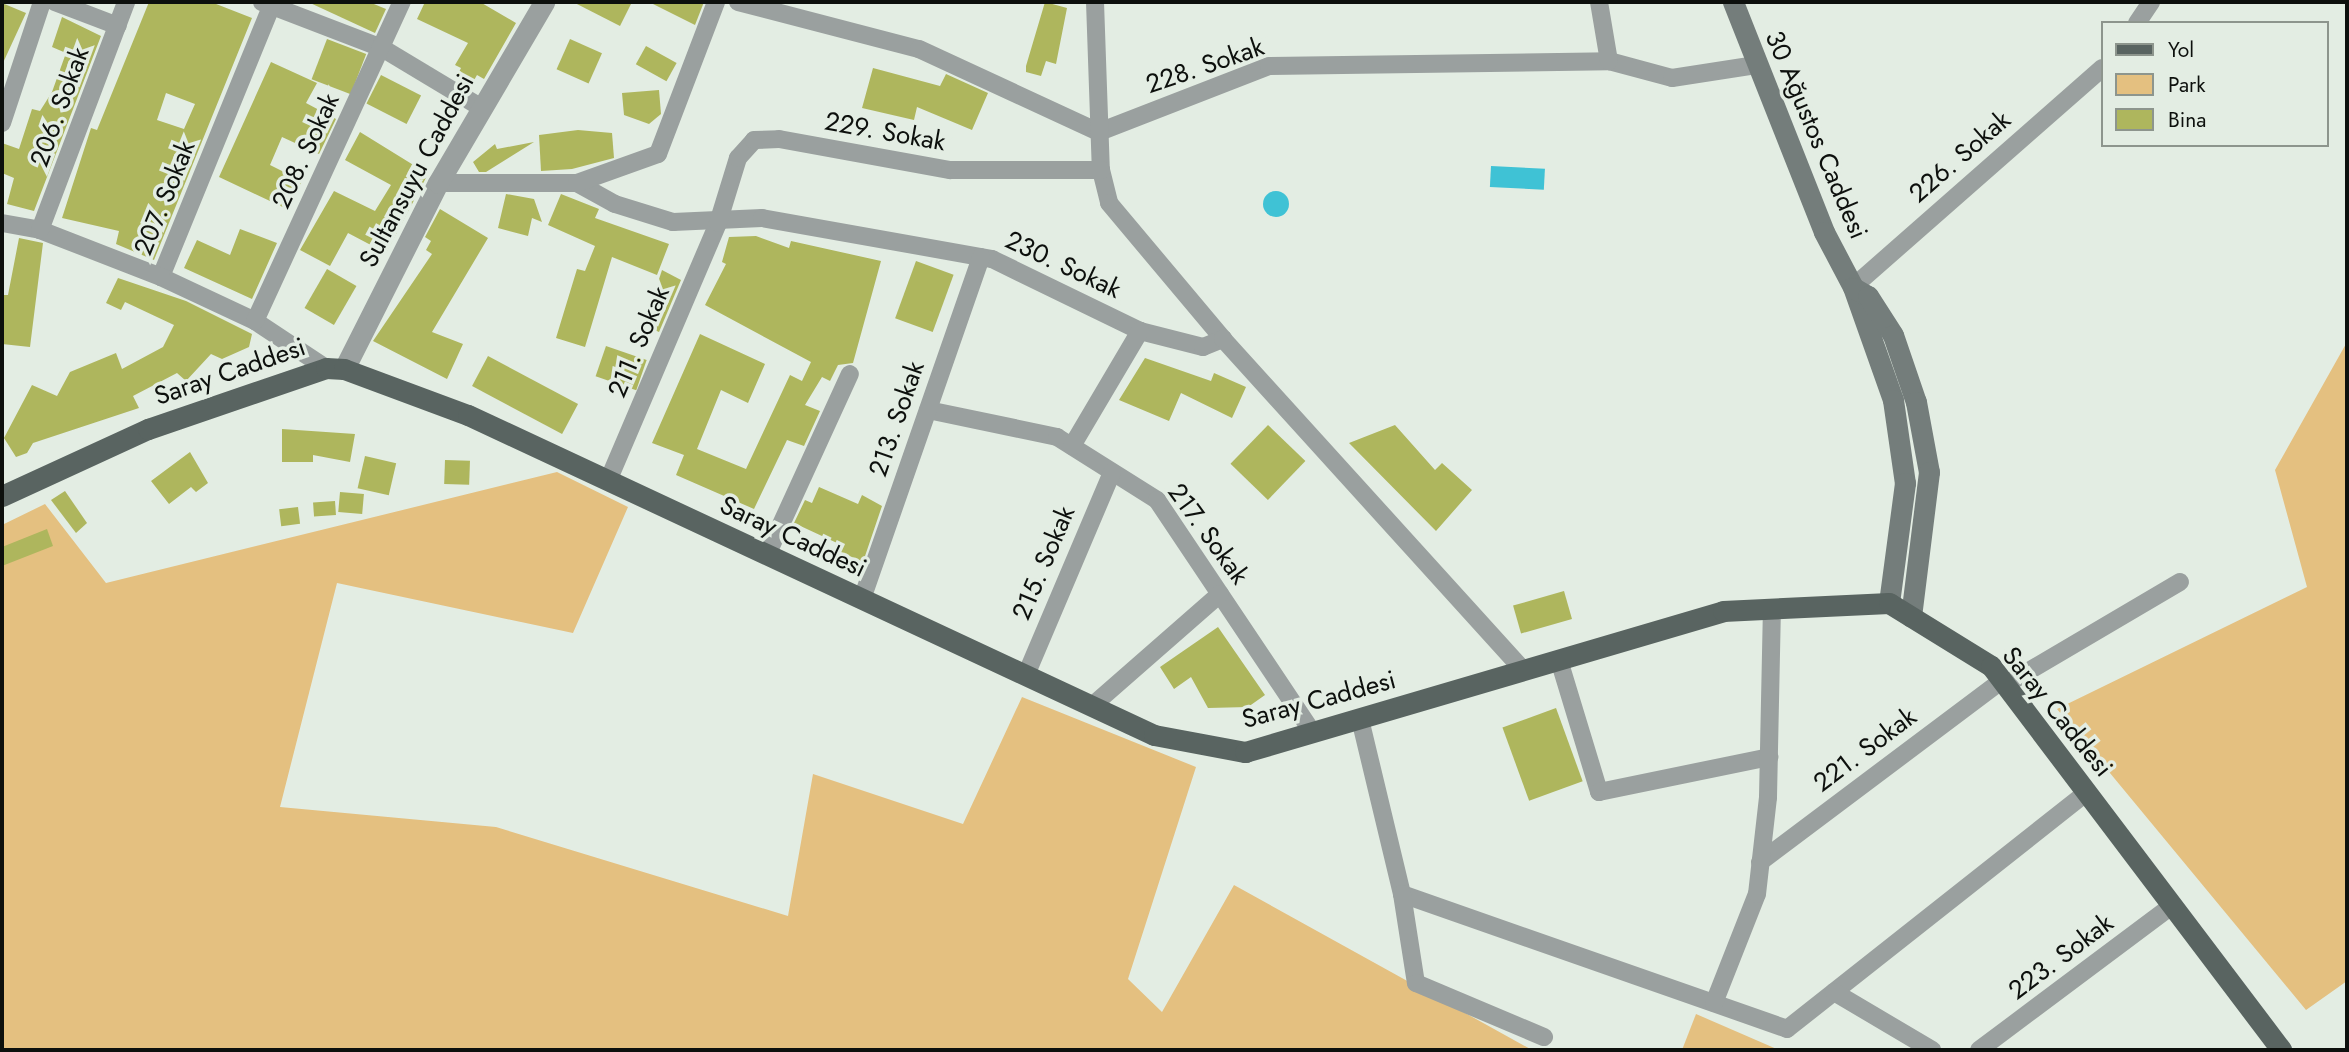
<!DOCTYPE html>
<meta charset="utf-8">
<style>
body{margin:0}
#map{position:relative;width:2349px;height:1052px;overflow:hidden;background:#e3ede3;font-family:Jost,sans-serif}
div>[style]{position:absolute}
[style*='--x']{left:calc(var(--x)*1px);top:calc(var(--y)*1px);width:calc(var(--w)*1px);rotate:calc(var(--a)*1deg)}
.green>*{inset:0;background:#e4c080}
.water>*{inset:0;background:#3fc2d5;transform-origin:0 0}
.round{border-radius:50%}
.building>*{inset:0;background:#aeb65d;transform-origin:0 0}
.minor>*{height:18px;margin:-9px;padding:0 9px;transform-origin:9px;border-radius:9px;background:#9aa09f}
.tertiary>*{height:21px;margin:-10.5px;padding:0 10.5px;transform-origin:10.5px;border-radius:10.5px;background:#9aa09f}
.secondary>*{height:21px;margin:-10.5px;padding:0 10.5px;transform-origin:10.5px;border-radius:10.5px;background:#747d7b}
.primary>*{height:21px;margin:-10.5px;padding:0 10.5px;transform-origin:10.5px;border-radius:10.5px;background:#596461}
span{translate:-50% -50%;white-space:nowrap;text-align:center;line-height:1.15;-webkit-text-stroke:7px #e3ede3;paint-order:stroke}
.street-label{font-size:26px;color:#0d100d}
.frame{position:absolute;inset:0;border:4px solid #0d100d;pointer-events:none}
.legend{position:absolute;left:2101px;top:21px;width:228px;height:126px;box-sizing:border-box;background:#e3ede3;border:2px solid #8d958d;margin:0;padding:9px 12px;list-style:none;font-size:21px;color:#0d100d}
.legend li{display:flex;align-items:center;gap:14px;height:35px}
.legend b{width:35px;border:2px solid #8d958d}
</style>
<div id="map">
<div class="green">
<i style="clip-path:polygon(2347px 342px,2347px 981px,2306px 1010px,2057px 709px,2307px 587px,2275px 470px)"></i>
<i style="clip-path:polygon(557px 472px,628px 507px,573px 633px,337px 583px,280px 807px,496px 827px,788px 916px,813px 774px,963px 824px,1022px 697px,1196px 767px,1128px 979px,1162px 1012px,1234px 885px,1532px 1050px,2px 1050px,2px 525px,45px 504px,106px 583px)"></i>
<i style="clip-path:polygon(1696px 1014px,1779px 1050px,1682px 1050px)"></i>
</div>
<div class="water">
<i style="left:1491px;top:166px;width:54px;height:21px;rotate:3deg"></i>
<i class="round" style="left:1263px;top:191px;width:26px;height:26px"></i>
</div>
<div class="building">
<i style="clip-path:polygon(evenodd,149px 2px,211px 2px,252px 18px,154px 260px,116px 244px,119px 231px,62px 218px,91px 128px,97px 130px,149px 2px,166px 93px,195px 104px,184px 129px,157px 120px,166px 93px)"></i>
<i style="clip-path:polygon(308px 2px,369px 2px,386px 9px,375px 33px)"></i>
<i style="clip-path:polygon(425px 2px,480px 2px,516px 23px,484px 79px,477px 75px,473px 82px,458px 74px,461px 68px,455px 65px,468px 43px,417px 19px)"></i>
<i style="clip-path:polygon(573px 2px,632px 2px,620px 26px)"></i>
<i style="clip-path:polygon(649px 2px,704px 2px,695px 25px)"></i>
<i style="clip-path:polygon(1045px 2px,1067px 8px,1056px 64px,1046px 61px,1041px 76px,1026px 72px,1026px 66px)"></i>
<i style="clip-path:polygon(2px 3px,26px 13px,2px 65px)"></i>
<i style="clip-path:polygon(62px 17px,101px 36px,34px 211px,7px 204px,14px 178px,2px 173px,2px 143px,19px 149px,32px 109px,40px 111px,52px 92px,66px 53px,52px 47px)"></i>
<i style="left:327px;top:39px;width:42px;height:43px;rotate:21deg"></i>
<i style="left:570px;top:39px;width:35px;height:33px;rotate:24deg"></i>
<i style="left:646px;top:46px;width:35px;height:21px;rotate:29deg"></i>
<i style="clip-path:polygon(271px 62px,317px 83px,306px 103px,336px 119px,319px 154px,282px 137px,270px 165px,302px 181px,287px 209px,219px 177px)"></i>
<i style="clip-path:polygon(873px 68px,940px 86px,946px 74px,988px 93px,972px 130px,917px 107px,914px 120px,862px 108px)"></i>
<i style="left:381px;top:75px;width:45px;height:32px;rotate:27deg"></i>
<i style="clip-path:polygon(659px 90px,661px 114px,649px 124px,624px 115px,622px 93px)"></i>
<i style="clip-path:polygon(578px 130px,612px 133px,614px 158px,572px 169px,541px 171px,539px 135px)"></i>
<i style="clip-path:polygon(360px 132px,428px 174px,386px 253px,348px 233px,330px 266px,300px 250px,334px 191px,375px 211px,391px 185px,345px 160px)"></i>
<i style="clip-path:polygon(534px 142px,486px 172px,479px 172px,473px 162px,495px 144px,497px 149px)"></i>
<i style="clip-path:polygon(506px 194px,534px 199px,542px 222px,532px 218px,528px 236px,498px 228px)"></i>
<i style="clip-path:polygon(561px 194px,599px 209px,595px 218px,669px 244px,657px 275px,612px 257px,585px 347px,556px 338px,577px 269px,585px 271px,595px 246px,548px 225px)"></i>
<i style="clip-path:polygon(440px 209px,488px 238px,432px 332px,463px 344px,447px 379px,373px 341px,432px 254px,426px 250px,431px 241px,425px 237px)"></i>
<i style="clip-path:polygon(240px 229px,277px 243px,252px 299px,184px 268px,197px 240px,230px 255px)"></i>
<i style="clip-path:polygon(756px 236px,789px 248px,791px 241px,881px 261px,853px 363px,838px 365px,830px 381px,822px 377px,805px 405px,820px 411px,804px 446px,787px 440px,754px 509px,676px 475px,684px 455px,652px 443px,700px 334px,765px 364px,748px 403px,721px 390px,697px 449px,746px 469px,790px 375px,802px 381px,811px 362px,705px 305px,726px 264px,722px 262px,729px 237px)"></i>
<i style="clip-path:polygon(19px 238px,43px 243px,30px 347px,2px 344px,2px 295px,8px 295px)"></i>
<i style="left:916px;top:261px;width:40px;height:61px;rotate:20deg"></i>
<i style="left:327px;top:269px;width:34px;height:45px;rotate:30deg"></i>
<i style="clip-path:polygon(662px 270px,681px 280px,659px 332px,644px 325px)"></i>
<i style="clip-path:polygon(118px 278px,186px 301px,252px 334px,249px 347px,222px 359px,211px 354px,186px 381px,177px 373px,133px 396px,139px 408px,33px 443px,27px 453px,16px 457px,4px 438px,32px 385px,57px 396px,70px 372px,116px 353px,122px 369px,163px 347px,174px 325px,125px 302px,121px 310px,106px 303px)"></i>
<i style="left:606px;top:346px;width:43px;height:32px;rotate:19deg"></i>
<i style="left:488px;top:356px;width:102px;height:34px;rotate:28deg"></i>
<i style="clip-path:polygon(1145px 358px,1211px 381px,1214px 373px,1246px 387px,1232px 418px,1181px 393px,1169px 421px,1119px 400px)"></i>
<i style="left:1268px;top:425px;width:52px;height:54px;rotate:44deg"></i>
<i style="clip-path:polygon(1395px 425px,1435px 470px,1442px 463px,1472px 490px,1436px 531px,1349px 443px)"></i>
<i style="clip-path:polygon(282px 429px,355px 434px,350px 462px,313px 455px,313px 462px,282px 462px)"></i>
<i style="clip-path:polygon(190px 452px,208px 483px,196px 492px,191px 487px,169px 504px,151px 481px)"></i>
<i style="left:365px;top:456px;width:32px;height:33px;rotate:13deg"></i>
<i style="left:445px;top:460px;width:25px;height:24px;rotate:2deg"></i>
<i style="clip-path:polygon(819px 487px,858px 504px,862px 495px,882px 506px,863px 562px,834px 549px,837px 543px,794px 523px,805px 500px,812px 503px)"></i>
<i style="clip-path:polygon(65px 491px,87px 523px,76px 533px,51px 500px)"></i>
<i style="left:340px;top:492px;width:24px;height:20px;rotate:5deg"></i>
<i style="left:335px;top:501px;width:14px;height:22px;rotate:86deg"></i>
<i style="left:298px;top:507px;width:17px;height:19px;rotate:83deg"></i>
<i style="clip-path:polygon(47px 529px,53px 546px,2px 566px,2px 547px)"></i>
<i style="left:1564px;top:591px;width:29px;height:53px;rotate:74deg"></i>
<i style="clip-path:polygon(1218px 627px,1265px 695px,1248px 707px,1208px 708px,1191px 677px,1174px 689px,1160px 667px)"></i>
<i style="left:1556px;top:708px;width:78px;height:57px;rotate:70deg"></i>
</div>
<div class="minor">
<i style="--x:55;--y:2;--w:67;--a:20.9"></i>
<i style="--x:262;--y:2;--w:129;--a:21"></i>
<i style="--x:382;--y:48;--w:114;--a:31"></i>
<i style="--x:273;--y:2;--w:297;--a:112.2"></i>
<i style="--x:161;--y:277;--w:104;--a:25.1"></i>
<i style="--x:255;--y:321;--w:85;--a:33.5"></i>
<i style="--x:738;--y:2;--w:187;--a:14.6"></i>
<i style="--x:919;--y:49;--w:198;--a:24.8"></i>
<i style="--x:1099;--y:132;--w:182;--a:-21.2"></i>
<i style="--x:1269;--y:66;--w:340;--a:-0.8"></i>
<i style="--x:1609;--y:61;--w:65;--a:15.1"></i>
<i style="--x:1672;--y:78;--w:85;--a:-8.8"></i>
<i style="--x:1095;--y:2;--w:168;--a:88"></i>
<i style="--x:1101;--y:170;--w:34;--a:76"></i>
<i style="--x:1109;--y:203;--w:177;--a:50"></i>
<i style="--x:1599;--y:2;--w:60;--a:80.4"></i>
<i style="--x:2137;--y:23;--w:25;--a:-56"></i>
<i style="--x:2;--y:123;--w:127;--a:-71.7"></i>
<i style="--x:438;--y:183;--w:139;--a:0"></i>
<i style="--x:577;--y:183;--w:43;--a:28.9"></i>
<i style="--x:615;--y:204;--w:61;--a:17.2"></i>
<i style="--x:673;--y:222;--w:89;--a:-2.6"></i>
<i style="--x:762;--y:218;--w:234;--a:10.1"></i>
<i style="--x:992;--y:259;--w:165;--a:25.9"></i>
<i style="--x:1140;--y:331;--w:65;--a:14.3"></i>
<i style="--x:1203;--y:347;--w:22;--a:-22"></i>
<i style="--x:1223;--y:339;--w:448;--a:47.8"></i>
<i style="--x:577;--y:183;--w:86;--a:-19.7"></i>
<i style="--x:658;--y:154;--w:163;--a:-69.1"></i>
<i style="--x:2;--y:223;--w:39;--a:10"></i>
<i style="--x:40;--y:230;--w:130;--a:21.2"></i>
<i style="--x:40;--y:230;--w:244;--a:-69.3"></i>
<i style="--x:1853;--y:287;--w:332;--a:-41.3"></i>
<i style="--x:255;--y:321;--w:351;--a:-65.3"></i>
<i style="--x:928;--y:410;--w:132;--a:11.8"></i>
<i style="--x:1057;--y:437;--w:118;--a:32.2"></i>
<i style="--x:1157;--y:500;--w:280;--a:56.2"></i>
<i style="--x:1072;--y:446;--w:134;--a:-59.4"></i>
<i style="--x:608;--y:481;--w:280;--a:-66.9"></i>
<i style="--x:718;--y:223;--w:68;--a:-72.9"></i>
<i style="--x:738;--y:158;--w:24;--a:-48"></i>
<i style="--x:754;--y:140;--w:25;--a:-2"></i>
<i style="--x:779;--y:139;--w:174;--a:10.3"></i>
<i style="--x:950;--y:170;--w:151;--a:0"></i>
<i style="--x:767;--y:555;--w:199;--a:-65.4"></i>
<i style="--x:862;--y:599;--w:362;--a:-70.8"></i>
<i style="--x:1559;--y:660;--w:138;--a:73.1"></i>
<i style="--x:1599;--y:792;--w:174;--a:-11.6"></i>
<i style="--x:1026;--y:675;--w:220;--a:-67"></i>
<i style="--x:2005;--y:685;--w:203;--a:-30.5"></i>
<i style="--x:1092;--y:706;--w:170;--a:-41.2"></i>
<i style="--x:1360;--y:719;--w:180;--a:76.5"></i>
<i style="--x:1402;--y:894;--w:408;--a:19.3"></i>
<i style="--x:1787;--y:1029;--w:382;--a:-38.3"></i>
<i style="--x:1760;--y:862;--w:303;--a:-36.9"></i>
<i style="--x:1402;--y:894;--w:90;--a:81.1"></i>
<i style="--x:1416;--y:983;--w:139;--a:22.9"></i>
<i style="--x:1834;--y:992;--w:114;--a:30.6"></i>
<i style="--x:1714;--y:1003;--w:117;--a:-68.5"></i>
<i style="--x:1757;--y:894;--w:98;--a:-83.5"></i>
<i style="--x:1768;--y:797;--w:189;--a:-88.8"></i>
<i style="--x:1979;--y:1050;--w:242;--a:-36.8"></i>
</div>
<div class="tertiary">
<i style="--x:344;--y:369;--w:208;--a:-63.2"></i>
<i style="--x:438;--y:183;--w:210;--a:-59.6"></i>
</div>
<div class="secondary">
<i style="--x:1733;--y:2;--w:247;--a:68.4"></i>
<i style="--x:1824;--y:232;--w:62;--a:62.2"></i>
<i style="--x:1853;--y:287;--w:120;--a:70.5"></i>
<i style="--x:1893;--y:400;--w:84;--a:81.8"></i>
<i style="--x:1905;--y:483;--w:121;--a:97.6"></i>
<i style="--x:1854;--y:288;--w:16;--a:30"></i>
<i style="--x:1868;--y:296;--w:46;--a:57.3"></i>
<i style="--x:1893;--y:335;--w:71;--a:71.1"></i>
<i style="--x:1916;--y:402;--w:71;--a:79.5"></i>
<i style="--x:1929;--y:472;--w:146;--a:97.1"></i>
</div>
<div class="primary">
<i style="--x:2;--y:496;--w:161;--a:-24.7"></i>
<i style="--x:148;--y:429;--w:188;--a:-18.9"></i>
<i style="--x:326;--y:368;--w:18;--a:3"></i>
<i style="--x:344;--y:369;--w:132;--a:20.4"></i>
<i style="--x:468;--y:415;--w:757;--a:25.01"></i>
<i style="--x:1154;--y:735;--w:93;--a:10.6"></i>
<i style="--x:1245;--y:752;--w:498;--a:-16.4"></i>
<i style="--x:1723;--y:611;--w:166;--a:-2.8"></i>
<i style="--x:1889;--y:603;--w:120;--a:31.7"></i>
<i style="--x:1991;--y:666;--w:481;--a:52.9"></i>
</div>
<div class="street-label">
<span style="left:1205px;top:66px;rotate:-19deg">228. Sokak</span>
<span style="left:60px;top:107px;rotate:-70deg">206. Sokak</span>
<span style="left:885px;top:132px;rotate:10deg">229. Sokak</span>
<span style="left:1816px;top:135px;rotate:67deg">30 Ağustos Caddesi</span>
<span style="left:306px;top:151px;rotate:-65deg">208. Sokak</span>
<span style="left:1960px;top:157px;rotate:-41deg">226. Sokak</span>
<span style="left:417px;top:171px;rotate:-62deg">Sultansuyu Caddesi</span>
<span style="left:165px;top:198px;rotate:-68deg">207. Sokak</span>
<span style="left:1063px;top:265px;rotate:25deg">230. Sokak</span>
<span style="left:639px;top:342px;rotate:-67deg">211. Sokak</span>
<span style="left:230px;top:372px;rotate:-19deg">Saray Caddesi</span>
<span style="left:897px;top:419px;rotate:-71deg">213. Sokak</span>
<span style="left:1208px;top:534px;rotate:54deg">217. Sokak</span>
<span style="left:793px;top:537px;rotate:25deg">Saray Caddesi</span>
<span style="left:1044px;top:563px;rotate:-67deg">215. Sokak</span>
<span style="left:1319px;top:700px;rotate:-15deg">Saray Caddesi</span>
<span style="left:2057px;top:712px;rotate:51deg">Saray Caddesi</span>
<span style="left:1865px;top:750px;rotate:-37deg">221. Sokak</span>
<span style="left:2061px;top:957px;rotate:-37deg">223. Sokak</span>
</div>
<div class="frame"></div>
<ul class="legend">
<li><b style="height:9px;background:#596461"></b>Yol</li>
<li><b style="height:19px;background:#e4c080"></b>Park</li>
<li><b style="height:19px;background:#aeb65d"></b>Bina</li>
</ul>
</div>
